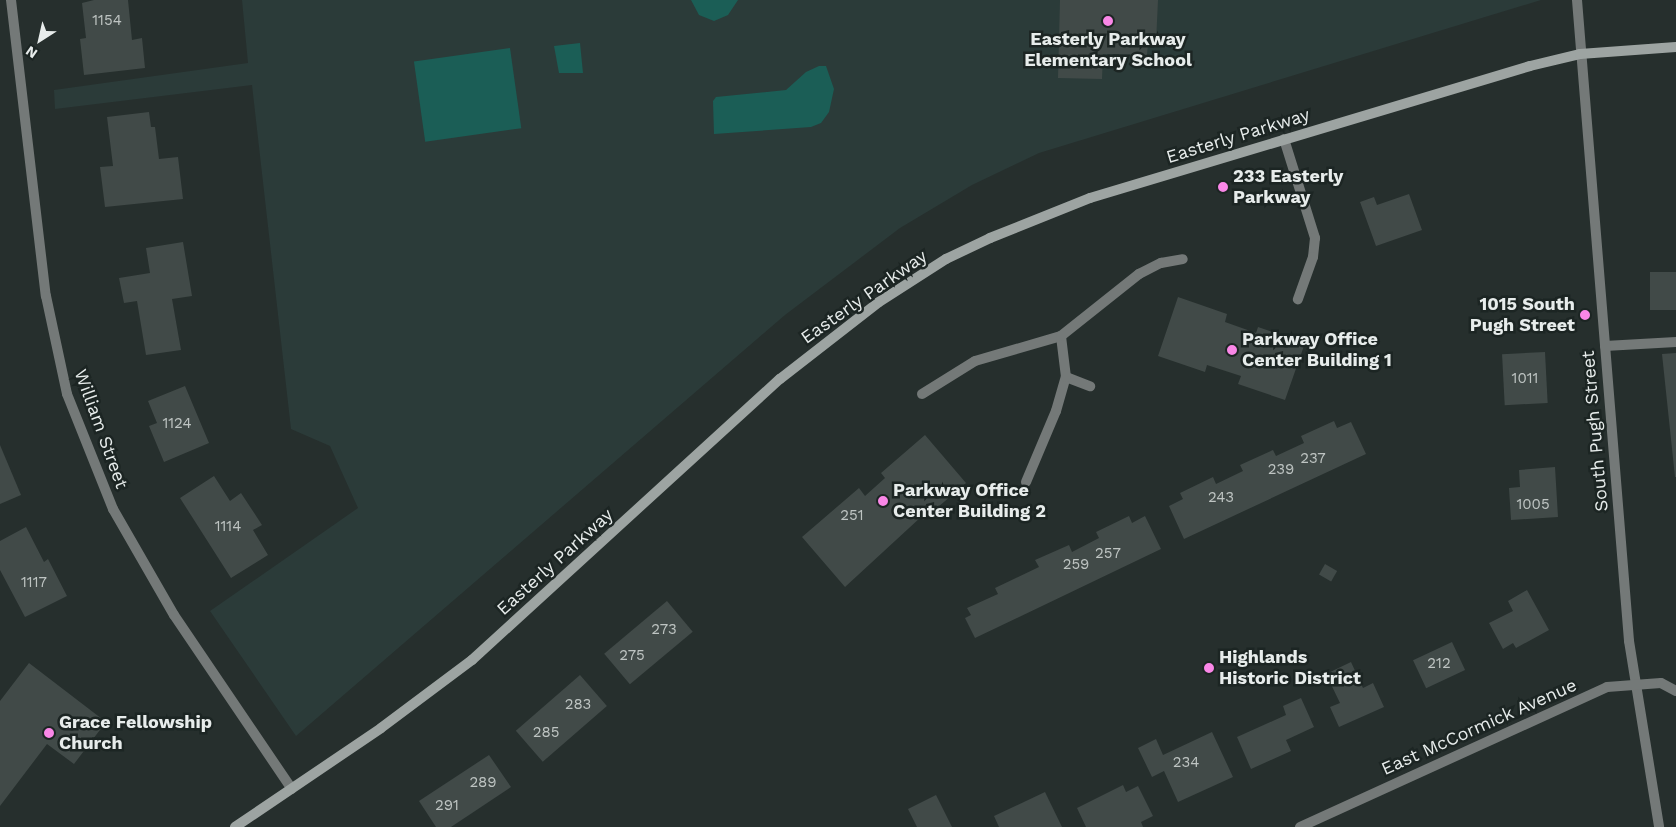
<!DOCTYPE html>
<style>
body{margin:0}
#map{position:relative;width:1676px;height:827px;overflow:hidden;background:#262f2d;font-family:"Work Sans",sans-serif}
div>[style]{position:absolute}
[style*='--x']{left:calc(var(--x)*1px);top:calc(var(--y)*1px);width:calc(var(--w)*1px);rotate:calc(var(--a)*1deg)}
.built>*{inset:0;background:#2b3b39}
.green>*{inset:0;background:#1b5e56;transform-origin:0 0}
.building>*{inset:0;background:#414a48;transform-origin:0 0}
.service>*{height:10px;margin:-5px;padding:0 5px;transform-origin:5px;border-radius:5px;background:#747978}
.minor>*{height:10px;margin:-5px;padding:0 5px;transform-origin:5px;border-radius:5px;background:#747978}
.secondary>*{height:10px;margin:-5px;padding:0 5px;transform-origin:5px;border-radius:5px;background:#9da4a2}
.dots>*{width:14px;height:14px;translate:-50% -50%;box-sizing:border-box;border:2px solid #1c2523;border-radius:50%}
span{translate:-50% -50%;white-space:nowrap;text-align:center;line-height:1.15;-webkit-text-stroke:5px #1c2523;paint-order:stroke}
.number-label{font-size:15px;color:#bec4c2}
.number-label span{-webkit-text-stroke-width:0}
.poi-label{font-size:18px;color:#e7eceb;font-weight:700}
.left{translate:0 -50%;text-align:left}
.right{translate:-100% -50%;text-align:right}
.street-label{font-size:18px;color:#e7eceb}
.north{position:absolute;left:15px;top:15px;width:50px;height:50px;-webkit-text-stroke:4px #1c2523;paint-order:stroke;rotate:215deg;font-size:14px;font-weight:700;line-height:20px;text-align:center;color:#e7eceb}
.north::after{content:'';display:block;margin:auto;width:18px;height:22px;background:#e7eceb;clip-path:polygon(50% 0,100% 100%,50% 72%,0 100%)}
</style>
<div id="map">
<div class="built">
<i style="clip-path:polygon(242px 0,1541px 0,1039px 153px,972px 185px,900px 228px,785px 315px,296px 736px,210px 611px,358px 508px,330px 446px,291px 429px,252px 85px,55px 109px,54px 90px,248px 63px)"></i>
</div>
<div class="green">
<i style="clip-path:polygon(691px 0,738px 0,728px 15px,714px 21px,699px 15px)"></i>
<i style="clip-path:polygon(580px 43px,583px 73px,559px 73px,554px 46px)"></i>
<i style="left:510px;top:48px;width:81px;height:97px;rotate:82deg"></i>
<i style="clip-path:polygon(819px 66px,826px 66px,834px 89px,829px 112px,821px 123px,811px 127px,714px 134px,713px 101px,716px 97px,786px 90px,806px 72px)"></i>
</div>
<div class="building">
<i style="clip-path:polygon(94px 0,128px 0,132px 40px,142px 38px,145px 68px,84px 75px,80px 39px,86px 38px,82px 3px)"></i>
<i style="clip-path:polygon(1060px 0,1158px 0,1156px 43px,1148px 42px,1147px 55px,1103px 54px,1102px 79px,1058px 78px)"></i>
<i style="clip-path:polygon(149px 112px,151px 127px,155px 127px,159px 159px,178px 157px,183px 199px,105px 207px,100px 167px,113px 166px,107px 117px)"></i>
<i style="clip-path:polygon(1409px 194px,1422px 230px,1376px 246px,1360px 202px,1374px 197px,1377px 205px)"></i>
<i style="clip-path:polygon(183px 242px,192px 296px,172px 299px,181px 350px,146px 355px,137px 301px,124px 303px,119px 278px,150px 273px,146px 248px)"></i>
<i style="left:1676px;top:272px;width:38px;height:26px;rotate:90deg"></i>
<i style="clip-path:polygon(1178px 297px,1227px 314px,1225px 322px,1256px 333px,1258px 327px,1305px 343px,1285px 400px,1238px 384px,1241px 376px,1207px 365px,1205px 372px,1158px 356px)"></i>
<i style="left:1545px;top:352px;width:51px;height:43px;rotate:87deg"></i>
<i style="clip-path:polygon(1676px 353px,1676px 477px,1675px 477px,1662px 354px)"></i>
<i style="clip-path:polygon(185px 386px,209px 443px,164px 462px,149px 426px,157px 423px,148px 401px)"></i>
<i style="clip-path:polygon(1334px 421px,1337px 428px,1351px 422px,1366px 454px,1184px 539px,1169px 506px,1183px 499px,1180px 493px,1213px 477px,1216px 484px,1243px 471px,1240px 465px,1273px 450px,1276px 456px,1304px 443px,1301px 436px)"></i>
<i style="clip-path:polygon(925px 435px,966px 483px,923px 520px,921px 517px,845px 587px,802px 537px,859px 488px,865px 496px,885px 478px,881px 473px)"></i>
<i style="clip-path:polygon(0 445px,21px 495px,0 504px)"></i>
<i style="clip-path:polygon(1555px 467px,1558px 517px,1511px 520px,1509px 488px,1520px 487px,1519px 470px)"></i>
<i style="clip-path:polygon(214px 476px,230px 501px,241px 493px,262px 525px,253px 530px,268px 555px,231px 578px,180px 498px)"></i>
<i style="clip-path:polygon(1129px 516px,1132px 523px,1145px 516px,1161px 549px,975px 638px,965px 618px,971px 615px,967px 608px,998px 594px,995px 588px,1039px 567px,1035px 560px,1069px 545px,1072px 552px,1099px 538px,1096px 532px)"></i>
<i style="clip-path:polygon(26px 527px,44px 562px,48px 559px,67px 596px,25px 617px,0 570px,0 541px)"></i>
<i style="left:1325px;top:564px;width:14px;height:12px;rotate:30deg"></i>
<i style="clip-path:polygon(1527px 590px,1549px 630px,1516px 648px,1513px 643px,1503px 649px,1489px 623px,1513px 611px,1508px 601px)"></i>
<i style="left:667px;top:601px;width:40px;height:82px;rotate:50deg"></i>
<i style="left:1452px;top:642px;width:31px;height:43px;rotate:65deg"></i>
<i style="clip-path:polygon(1351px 662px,1363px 688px,1373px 683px,1384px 707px,1339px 727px,1330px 707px,1340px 703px,1326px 674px)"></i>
<i style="clip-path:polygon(29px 663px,106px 722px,74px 764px,47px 744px,0 806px,0 701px)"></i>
<i style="left:580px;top:675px;width:41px;height:85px;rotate:49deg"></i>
<i style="clip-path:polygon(1301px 698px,1314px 727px,1286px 740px,1291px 751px,1251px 769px,1237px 737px,1286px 715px,1283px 706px)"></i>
<i style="clip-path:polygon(1212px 732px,1233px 777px,1178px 802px,1164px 771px,1152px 777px,1138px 748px,1156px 739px,1163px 755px)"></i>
<i style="clip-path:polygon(489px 755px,511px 787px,451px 827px,436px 827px,419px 801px)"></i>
<i style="clip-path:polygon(1123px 785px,1126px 792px,1138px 786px,1153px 816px,1141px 822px,1143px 827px,1086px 827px,1077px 808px)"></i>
<i style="clip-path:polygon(1045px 792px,1062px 827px,999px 827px,994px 816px)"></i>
<i style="clip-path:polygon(936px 795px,952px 827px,917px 827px,908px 809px)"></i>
</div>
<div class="service">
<i style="--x:1284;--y:139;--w:104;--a:72.6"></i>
<i style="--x:1315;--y:238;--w:19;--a:96"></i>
<i style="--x:1313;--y:257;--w:45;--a:109.7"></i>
<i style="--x:1605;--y:346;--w:71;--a:-3.2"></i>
<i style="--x:1066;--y:377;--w:26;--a:21"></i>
<i style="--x:922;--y:394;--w:62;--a:-31.9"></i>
<i style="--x:975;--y:361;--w:90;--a:-16.2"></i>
<i style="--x:1026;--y:482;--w:77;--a:-67.1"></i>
<i style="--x:1056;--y:411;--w:35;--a:-74"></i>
<i style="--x:1066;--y:377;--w:41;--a:-97"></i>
<i style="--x:1061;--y:336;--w:100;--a:-38.5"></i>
<i style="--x:1139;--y:274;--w:25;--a:-27"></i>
<i style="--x:1161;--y:263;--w:22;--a:-10"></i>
</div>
<div class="minor">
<i style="--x:11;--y:0;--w:298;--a:83.3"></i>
<i style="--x:46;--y:296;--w:100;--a:77.9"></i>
<i style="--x:67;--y:394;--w:124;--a:68.2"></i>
<i style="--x:113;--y:509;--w:122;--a:60.1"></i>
<i style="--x:174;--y:615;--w:210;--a:55.9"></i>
<i style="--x:1577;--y:0;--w:643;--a:85.36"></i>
<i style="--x:1629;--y:641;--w:188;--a:80.8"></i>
<i style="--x:1300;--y:827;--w:337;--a:-24.5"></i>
<i style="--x:1607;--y:687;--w:54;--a:-4.2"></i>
<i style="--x:1661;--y:683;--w:17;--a:28"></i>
</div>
<div class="secondary">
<i style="--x:235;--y:827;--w:176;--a:-34.1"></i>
<i style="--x:381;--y:728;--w:114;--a:-36.8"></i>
<i style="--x:472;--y:660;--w:417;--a:-42.4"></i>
<i style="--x:780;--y:379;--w:125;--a:-37.9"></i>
<i style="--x:879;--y:302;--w:80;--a:-32.7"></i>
<i style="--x:946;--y:259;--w:49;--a:-25.5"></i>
<i style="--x:990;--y:238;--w:108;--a:-21.8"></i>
<i style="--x:1090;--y:198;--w:459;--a:-16.7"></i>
<i style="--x:1530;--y:66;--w:51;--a:-13.5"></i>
<i style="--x:1580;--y:54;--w:96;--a:-4.2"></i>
</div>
<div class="dots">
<i style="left:1108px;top:21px;background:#fa87e7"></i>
<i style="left:1223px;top:187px;background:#fa87e7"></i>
<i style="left:1585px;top:315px;background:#fa87e7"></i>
<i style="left:1232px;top:350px;background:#fa87e7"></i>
<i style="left:883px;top:501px;background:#fa87e7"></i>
<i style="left:1209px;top:668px;background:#fa87e7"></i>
<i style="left:49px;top:733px;background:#fa87e7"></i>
</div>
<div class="number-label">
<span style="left:107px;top:21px">1154</span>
<span style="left:1525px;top:379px">1011</span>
<span style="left:177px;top:424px">1124</span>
<span style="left:1313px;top:459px">237</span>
<span style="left:1281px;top:470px">239</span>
<span style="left:1221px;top:498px">243</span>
<span style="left:1533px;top:505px">1005</span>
<span style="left:852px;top:516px">251</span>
<span style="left:228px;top:527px">1114</span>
<span style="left:1108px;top:554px">257</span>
<span style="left:1076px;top:565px">259</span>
<span style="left:34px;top:583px">1117</span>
<span style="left:664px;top:630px">273</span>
<span style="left:632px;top:656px">275</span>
<span style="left:1439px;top:664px">212</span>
<span style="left:578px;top:705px">283</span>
<span style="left:546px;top:733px">285</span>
<span style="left:1186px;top:763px">234</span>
<span style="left:483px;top:783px">289</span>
<span style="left:447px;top:806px">291</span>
</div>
<div class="poi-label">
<span style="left:1108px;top:50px">Easterly Parkway<br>Elementary School</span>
<span class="left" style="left:1233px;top:187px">233 Easterly<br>Parkway</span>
<span class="right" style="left:1575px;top:315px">1015 South<br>Pugh Street</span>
<span class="left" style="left:1242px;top:350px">Parkway Office<br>Center Building 1</span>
<span class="left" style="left:893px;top:501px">Parkway Office<br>Center Building 2</span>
<span class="left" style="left:1219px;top:668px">Highlands<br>Historic District</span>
<span class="left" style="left:59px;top:733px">Grace Fellowship<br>Church</span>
</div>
<div class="street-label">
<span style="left:1238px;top:136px;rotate:-17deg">Easterly Parkway</span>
<span style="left:864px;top:297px;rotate:-35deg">Easterly Parkway</span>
<span style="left:101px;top:429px;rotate:70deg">William Street</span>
<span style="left:1595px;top:431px;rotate:-95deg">South Pugh Street</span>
<span style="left:555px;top:562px;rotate:-42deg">Easterly Parkway</span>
<span style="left:1479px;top:727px;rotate:-24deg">East McCormick Avenue</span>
</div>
<div class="north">N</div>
</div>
